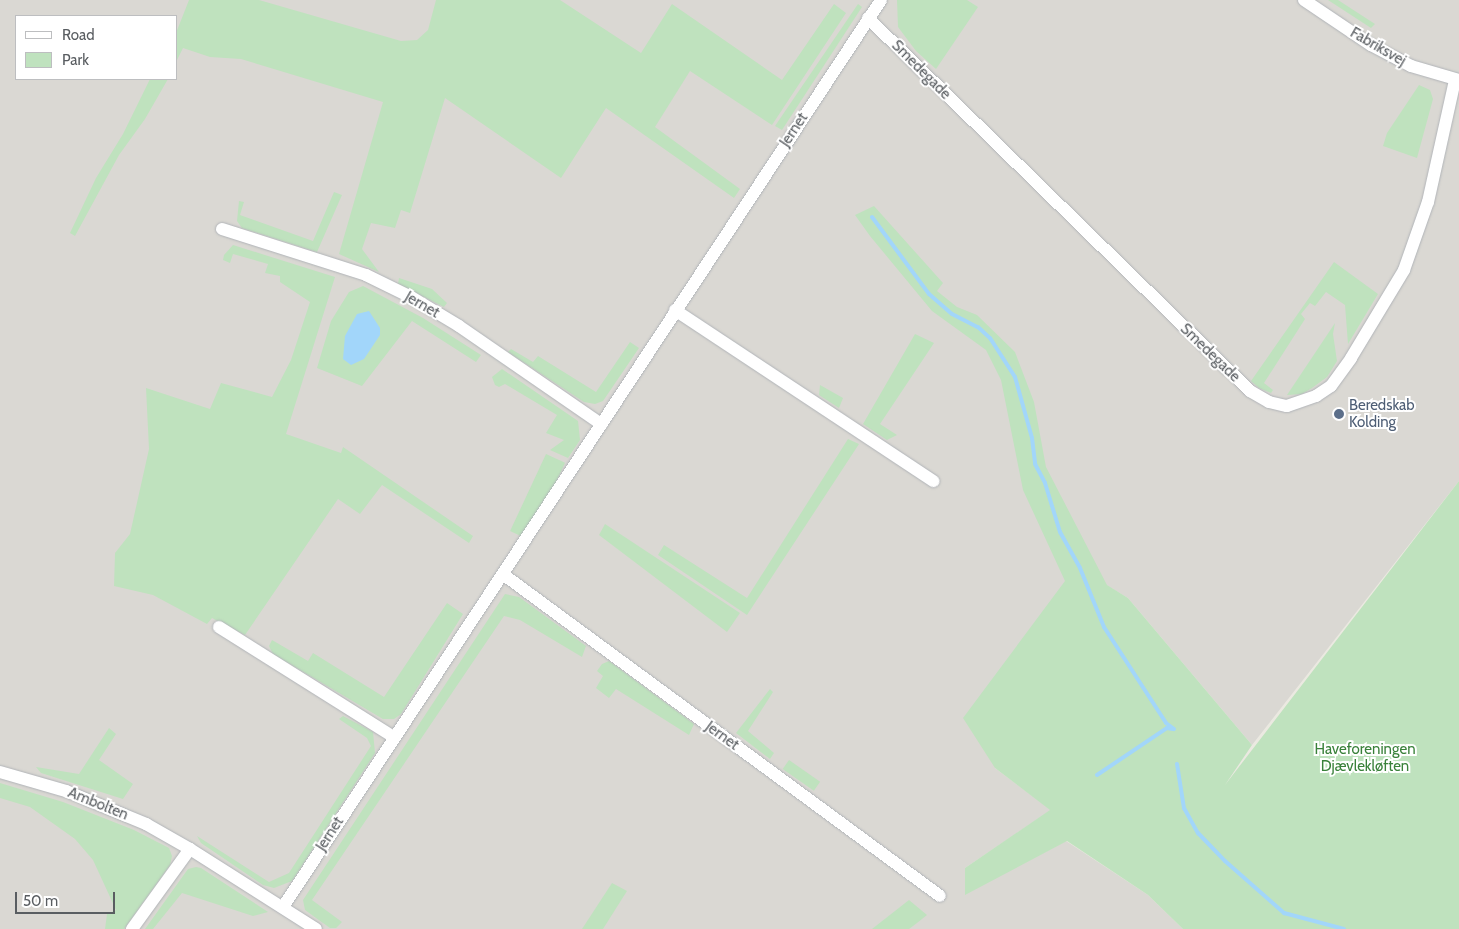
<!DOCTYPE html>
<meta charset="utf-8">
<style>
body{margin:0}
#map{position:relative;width:1459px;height:929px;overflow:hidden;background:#ebe9e1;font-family:Cabin,sans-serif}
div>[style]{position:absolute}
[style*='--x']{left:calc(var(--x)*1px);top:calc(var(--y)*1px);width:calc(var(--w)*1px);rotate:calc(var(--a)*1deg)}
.industrial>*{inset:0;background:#dad8d3}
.green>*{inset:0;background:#bfe2be;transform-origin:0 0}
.water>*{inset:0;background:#a2d6fa}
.stream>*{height:4px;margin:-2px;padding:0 2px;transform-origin:2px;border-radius:2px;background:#a2d6fa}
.roads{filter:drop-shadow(0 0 1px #b1b4b8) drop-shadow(0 0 1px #b1b4b8)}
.street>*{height:12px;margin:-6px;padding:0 6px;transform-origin:6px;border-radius:6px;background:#fff}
.dots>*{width:14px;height:14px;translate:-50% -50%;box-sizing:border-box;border:2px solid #fff;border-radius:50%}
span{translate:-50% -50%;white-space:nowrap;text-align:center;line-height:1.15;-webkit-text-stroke:4px #fff;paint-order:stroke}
.street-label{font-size:15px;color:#595d61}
.service-label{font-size:15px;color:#4e5e75}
.left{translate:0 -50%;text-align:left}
.park-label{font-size:15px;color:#39813a}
.legend{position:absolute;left:15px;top:15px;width:162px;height:65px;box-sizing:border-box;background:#fff;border:1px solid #bdbec0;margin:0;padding:6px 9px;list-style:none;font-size:15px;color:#595d61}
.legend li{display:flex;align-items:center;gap:10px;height:25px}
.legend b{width:25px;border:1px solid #bdbec0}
.scale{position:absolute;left:15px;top:892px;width:100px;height:22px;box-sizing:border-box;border:2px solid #595d61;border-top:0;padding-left:6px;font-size:15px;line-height:18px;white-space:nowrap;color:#595d61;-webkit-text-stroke:4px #fff;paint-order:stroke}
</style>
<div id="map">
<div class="industrial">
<i style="clip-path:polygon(evenodd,0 0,1459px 0,1459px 481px,1252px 745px,1128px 598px,1076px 567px,995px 768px,1051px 810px,965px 868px,965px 894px,1066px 841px,1148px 895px,1183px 929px,0 929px,0 0,16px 16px,176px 16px,176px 79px,16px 79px,16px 16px)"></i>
</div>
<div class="green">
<i style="clip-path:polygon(189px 0,259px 0,401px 41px,417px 40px,428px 30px,436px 0,560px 0,641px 53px,672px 4px,782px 80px,834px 4px,846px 13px,772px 125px,690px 71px,655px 127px,740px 189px,734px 198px,606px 108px,561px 178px,445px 98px,410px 213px,401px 210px,395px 228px,371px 223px,362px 249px,379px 272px,339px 254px,383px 102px,241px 59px,210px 57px,183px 48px,176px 62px,176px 33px)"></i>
<i style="clip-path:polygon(897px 0,967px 0,978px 7px,936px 69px,916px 51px,898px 27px)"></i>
<i style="clip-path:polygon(1328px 0,1338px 0,1375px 24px,1371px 28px)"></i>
<i style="clip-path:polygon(858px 4px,862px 7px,782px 130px,775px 126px)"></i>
<i style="clip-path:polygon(150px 79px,168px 79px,145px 119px,119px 155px,75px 236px,70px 233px,96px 178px,123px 134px)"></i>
<i style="clip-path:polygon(1419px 85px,1430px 90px,1433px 99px,1417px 158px,1383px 146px,1387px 133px)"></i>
<i style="clip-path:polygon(334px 192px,342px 195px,317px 252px,242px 228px,237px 221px,239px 201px,244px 202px,240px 215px,313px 241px)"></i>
<i style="clip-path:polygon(874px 206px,943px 283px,937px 291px,957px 307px,977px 315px,1015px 352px,1034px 402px,1046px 467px,1107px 585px,1128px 598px,1252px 745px,1225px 785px,1459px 481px,1459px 929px,1183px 929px,1148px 895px,1067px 841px,965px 895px,965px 868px,1050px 810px,995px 768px,963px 718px,1065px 581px,1023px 490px,1001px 380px,986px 350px,932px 311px,870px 236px,855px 215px)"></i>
<i style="clip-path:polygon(233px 245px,335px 277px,286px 434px,341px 453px,343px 447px,473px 536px,469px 543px,382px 485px,360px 514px,338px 499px,245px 635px,212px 618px,207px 624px,153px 595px,114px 586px,115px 553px,130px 534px,149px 449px,146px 388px,210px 409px,221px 383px,272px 397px,291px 360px,310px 302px,280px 282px,280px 276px,265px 273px,268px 264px,233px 254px,230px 263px,223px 260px,224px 255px)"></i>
<i style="clip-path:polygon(1334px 262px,1378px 294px,1348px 344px,1345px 305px,1326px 292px,1315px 306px,1310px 303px,1301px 314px,1305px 319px,1264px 383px,1273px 390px,1271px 393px,1259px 388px,1251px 381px)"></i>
<i style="clip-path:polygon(399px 278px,432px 289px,447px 303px,444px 307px,398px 284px)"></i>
<i style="clip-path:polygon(363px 286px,423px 318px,481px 355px,476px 362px,412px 321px,362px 386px,317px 368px,331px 321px,349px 292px)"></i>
<i style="clip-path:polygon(1335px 323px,1333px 334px,1337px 361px,1327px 377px,1312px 388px,1302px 394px,1287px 395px)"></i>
<i style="clip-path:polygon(915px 334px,934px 343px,880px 424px,897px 435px,887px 440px,863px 424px)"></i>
<i style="clip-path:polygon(630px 342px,639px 348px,603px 401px,595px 404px,584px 402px,508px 352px,511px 349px,533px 362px,538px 356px,596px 392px)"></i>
<i style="clip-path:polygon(502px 369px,578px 421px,580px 440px,568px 458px,550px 450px,564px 440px,546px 433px,557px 415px,505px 384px,499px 387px,495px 385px,492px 377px)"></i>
<i style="clip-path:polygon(820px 385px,843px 398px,839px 408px,819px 395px)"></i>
<i style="clip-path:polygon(848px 439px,859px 444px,747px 615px,658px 555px,664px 545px,747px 598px)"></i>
<i style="left:546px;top:454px;width:21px;height:85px;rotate:25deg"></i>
<i style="clip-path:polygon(605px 524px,740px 613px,727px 632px,599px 535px)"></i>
<i style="clip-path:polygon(505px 594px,519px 597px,586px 646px,582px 657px,520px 620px,504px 616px,312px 900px,342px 922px,336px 928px,330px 928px,305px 910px,303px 900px)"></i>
<i style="clip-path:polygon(447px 603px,463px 614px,401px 714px,394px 719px,383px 719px,273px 654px,269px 646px,272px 640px,308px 661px,313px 653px,384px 697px)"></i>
<i style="clip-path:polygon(609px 661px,694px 724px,689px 735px,616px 689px,609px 698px,596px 688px,603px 676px,597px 671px,602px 664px)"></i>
<i style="clip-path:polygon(770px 689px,773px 692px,748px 731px,774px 753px,770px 759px,736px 733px)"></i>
<i style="clip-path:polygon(343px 716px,373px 732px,375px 753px,292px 881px,274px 888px,263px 885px,201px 843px,197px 836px,269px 882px,289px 873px,371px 746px,367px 738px,339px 719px)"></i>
<i style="clip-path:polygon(109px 728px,116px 734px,99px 760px,133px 784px,123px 799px,41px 773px,36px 767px,79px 774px)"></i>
<i style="left:789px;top:760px;width:38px;height:11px;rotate:35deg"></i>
<i style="clip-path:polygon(0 783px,63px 802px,134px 830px,169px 848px,172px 856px,170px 865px,124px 929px,105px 929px,107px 914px,116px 910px,93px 860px,75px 839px,30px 807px,0 798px)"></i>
<i style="clip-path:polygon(196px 867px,201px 868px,268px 912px,253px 916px,182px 893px,153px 929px,145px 929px,188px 869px)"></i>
<i style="clip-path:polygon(612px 883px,627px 891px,603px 929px,582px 929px)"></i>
<i style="clip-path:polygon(909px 900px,927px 915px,917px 923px,909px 929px,872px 929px)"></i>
</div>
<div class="water">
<i style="clip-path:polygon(369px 311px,380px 328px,380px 335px,364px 359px,351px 365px,343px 359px,345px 336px,357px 314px)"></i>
</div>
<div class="stream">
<i style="--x:872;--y:217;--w:96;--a:53.5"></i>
<i style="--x:929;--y:294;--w:30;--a:41"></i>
<i style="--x:952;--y:314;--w:29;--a:27"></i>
<i style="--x:978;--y:327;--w:16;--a:43"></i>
<i style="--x:990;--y:338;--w:46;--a:57.3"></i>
<i style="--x:1015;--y:377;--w:63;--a:74.4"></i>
<i style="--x:1032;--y:438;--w:26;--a:83"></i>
<i style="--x:1035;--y:464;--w:21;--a:62"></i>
<i style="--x:1045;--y:483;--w:51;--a:73"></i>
<i style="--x:1060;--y:532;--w:41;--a:60.9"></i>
<i style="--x:1080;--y:568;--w:64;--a:67.9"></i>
<i style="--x:1104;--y:627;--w:114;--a:57.1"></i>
<i style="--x:1166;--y:723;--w:10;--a:37"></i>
<i style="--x:1177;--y:764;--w:45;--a:81"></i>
<i style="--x:1184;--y:808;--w:29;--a:61"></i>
<i style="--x:1198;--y:833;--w:39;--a:46"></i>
<i style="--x:1225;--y:861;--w:79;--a:41.4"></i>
<i style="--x:1284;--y:913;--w:62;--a:14.9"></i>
<i style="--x:1097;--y:775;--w:84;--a:-33.9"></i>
<i style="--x:1167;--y:728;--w:6;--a:9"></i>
</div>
<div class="roads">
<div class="street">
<i style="--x:1304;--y:0;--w:81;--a:33.9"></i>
<i style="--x:1371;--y:45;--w:45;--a:27.7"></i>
<i style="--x:1411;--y:66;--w:50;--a:16.3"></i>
<i style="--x:868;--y:18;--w:534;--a:44.32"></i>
<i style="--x:1250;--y:391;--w:22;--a:30"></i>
<i style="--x:1269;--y:402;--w:18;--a:13"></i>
<i style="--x:1287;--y:406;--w:31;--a:-19"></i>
<i style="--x:1316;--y:396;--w:18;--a:-34"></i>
<i style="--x:1331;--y:386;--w:34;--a:-54"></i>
<i style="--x:1351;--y:358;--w:103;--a:-58.9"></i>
<i style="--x:1404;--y:270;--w:72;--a:-70.6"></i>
<i style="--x:1428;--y:202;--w:125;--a:-77.5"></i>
<i style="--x:222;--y:229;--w:151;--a:17.7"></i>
<i style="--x:366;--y:275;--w:50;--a:26.1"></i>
<i style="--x:411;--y:297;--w:56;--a:31.1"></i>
<i style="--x:459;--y:326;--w:173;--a:34.6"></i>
<i style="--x:675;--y:310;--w:310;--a:33.5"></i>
<i style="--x:504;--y:575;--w:541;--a:36.36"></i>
<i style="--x:219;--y:627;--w:207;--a:32.2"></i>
<i style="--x:0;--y:772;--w:69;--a:16.1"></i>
<i style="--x:66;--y:791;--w:87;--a:22.4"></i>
<i style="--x:146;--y:824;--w:51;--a:29.6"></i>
<i style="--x:190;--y:849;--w:149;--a:32.4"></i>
<i style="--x:283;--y:907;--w:1086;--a:-56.6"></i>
<i style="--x:132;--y:929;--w:99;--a:-54.1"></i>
</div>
</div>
<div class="dots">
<i style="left:1339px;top:414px;background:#5c6f8a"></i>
</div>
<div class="street-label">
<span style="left:1378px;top:47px;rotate:30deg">Fabriksvej</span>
<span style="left:921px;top:70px;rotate:45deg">Smedegade</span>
<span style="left:794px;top:130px;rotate:-56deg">Jernet</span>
<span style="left:422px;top:305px;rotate:30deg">Jernet</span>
<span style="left:1210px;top:353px;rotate:44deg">Smedegade</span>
<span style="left:722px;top:736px;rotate:36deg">Jernet</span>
<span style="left:98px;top:804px;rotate:22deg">Ambolten</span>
<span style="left:330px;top:834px;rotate:-57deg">Jernet</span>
</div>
<div class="service-label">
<span class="left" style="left:1349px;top:414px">Beredskab<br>Kolding</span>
</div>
<div class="park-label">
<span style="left:1365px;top:758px">Haveforeningen<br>Djævlekløften</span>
</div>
<ul class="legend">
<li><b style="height:6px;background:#fff"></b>Road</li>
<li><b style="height:14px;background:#bfe2be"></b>Park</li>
</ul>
<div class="scale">50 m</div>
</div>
